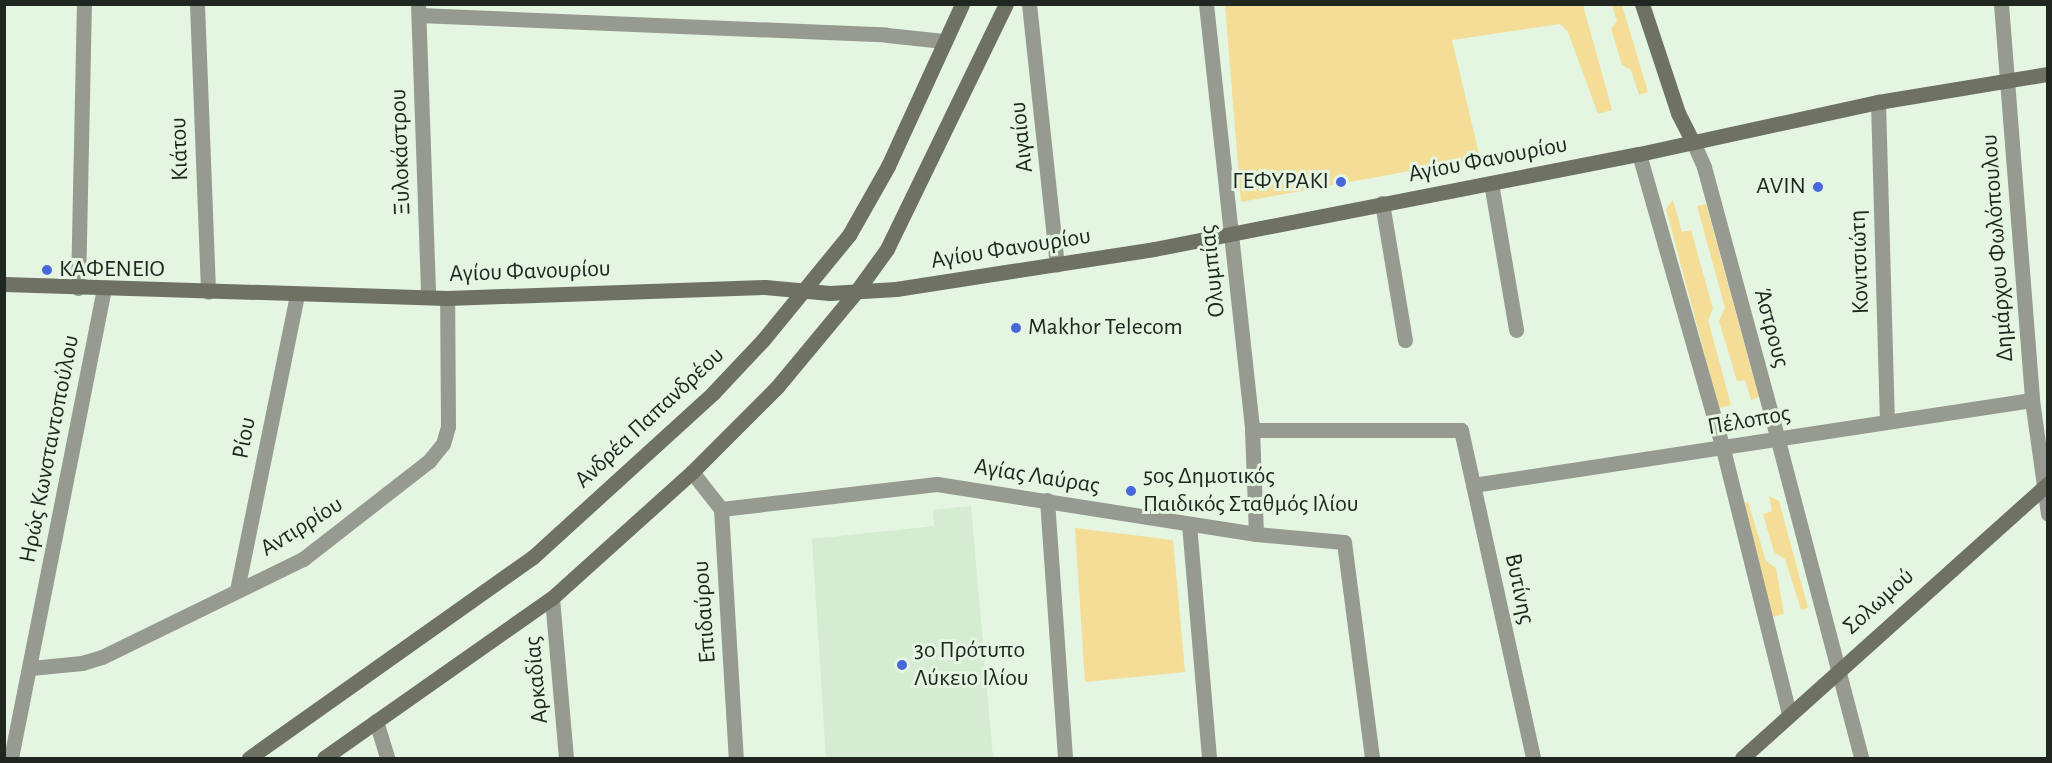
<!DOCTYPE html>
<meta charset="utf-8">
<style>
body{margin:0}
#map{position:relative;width:2052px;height:763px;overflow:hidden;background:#e4f5e2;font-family:"Alegreya Sans",sans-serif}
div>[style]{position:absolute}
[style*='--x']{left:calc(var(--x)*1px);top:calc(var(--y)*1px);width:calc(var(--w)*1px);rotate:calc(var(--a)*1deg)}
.built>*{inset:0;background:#d5ebd2}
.green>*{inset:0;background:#f4dd97}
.street>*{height:15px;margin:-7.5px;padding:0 7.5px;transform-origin:7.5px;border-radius:7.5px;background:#979a90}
.secondary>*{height:15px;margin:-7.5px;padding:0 7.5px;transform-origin:7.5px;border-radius:7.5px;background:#6e7163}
.dots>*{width:16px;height:16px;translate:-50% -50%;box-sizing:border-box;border:3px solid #e4f5e2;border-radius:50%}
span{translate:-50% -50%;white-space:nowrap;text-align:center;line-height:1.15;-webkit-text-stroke:6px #e4f5e2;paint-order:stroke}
.street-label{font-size:24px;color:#202720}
.poi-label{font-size:24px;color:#202720}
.right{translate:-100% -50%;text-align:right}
.left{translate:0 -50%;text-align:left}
.frame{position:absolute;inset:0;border:6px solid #202720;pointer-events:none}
</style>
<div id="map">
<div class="built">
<i style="clip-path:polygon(971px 506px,993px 758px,826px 758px,812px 539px,934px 526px,933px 510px)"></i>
</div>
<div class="green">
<i style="clip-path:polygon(1225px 5px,1583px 5px,1612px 110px,1598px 114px,1568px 32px,1560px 24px,1452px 40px,1480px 158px,1241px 202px)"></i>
<i style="clip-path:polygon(1612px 5px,1622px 5px,1648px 92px,1639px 95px,1631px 70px,1622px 65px,1611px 29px,1617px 21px)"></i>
<i style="clip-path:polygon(1673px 200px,1682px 232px,1691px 230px,1713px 309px,1708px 320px,1731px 405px,1719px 408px,1666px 209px)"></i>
<i style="clip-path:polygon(1706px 204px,1759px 397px,1751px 400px,1745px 380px,1737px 381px,1719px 321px,1725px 308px,1697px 206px)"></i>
<i style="clip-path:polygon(1769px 496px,1779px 501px,1808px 608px,1801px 610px,1785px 559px,1774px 552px,1763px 514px,1772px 511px)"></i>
<i style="clip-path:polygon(1748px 502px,1766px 561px,1776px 568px,1784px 614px,1771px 617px,1740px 503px)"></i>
<i style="clip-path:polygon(1075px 528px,1173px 540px,1185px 672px,1085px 682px)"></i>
</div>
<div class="street">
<i style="--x:197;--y:4;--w:288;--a:87.8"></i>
<i style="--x:418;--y:4;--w:293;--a:88"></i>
<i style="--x:1029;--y:4;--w:262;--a:83.9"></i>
<i style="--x:1206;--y:4;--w:428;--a:83.8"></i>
<i style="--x:1252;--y:430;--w:104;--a:87.8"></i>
<i style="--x:2001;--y:4;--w:397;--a:85.5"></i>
<i style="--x:2032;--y:400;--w:115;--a:82"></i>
<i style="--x:419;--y:15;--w:468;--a:2.4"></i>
<i style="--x:887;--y:35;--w:57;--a:6"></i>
<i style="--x:1878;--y:102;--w:318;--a:88.4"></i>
<i style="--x:1693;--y:142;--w:27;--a:66"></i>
<i style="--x:1704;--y:167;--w:252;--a:74.8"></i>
<i style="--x:1770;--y:410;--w:360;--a:75.3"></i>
<i style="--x:1639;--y:154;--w:307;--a:74.1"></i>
<i style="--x:1723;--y:449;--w:273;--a:76"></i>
<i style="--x:1491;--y:183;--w:149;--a:80.3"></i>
<i style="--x:1382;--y:203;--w:139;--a:80.5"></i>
<i style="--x:78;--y:288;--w:284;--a:-88.8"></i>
<i style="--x:1252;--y:430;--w:209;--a:0"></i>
<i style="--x:1461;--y:430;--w:336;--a:77.6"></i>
<i style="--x:692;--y:472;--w:47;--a:51.9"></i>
<i style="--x:721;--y:509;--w:249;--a:86.6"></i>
<i style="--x:1473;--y:485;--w:565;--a:-8.65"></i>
<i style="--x:1047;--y:500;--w:259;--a:86"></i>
<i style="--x:721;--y:509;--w:217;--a:-6.6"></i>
<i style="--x:937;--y:484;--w:323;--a:8.9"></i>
<i style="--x:1256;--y:534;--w:88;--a:5.2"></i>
<i style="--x:1344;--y:542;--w:218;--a:82.6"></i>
<i style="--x:1189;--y:524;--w:235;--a:85.1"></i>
<i style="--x:237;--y:590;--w:302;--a:-78.5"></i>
<i style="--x:552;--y:598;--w:161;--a:85"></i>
<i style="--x:31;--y:668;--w:51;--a:-5.6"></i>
<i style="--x:82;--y:663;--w:21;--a:-17"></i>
<i style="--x:102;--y:657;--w:224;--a:-26"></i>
<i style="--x:303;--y:559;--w:160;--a:-37.9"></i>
<i style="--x:429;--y:461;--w:22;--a:-51"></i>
<i style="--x:443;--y:444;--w:19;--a:-74"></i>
<i style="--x:448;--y:426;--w:128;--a:-90.4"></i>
<i style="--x:376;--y:721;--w:39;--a:73"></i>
<i style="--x:11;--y:758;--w:478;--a:-78.8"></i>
</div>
<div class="secondary">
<i style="--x:1642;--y:4;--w:115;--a:71.7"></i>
<i style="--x:1678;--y:113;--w:33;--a:63"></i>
<i style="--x:4;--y:284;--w:443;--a:1.8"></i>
<i style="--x:447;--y:298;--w:318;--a:-2"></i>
<i style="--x:765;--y:287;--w:65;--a:5.3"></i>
<i style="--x:830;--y:293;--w:66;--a:-3.5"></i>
<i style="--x:896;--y:289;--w:261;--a:-8.8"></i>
<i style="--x:1154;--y:249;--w:494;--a:-11.1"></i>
<i style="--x:1639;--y:154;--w:245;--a:-12.3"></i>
<i style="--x:1878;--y:102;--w:172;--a:-9.4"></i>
<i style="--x:249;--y:758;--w:348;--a:-35.3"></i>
<i style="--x:533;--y:557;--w:244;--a:-42.3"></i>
<i style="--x:713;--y:393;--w:73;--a:-46.7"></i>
<i style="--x:763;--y:340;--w:136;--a:-50.7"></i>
<i style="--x:849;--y:235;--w:79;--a:-60.5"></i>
<i style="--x:888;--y:166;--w:178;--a:-65.4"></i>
<i style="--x:324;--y:758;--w:279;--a:-35.1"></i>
<i style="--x:552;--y:598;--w:188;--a:-42"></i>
<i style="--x:692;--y:472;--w:120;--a:-45"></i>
<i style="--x:777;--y:387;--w:124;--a:-50.3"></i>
<i style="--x:856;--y:292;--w:53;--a:-54.2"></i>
<i style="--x:887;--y:249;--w:272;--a:-64.1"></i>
<i style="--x:1742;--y:758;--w:411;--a:-41.9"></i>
</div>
<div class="dots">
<i style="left:1341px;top:182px;background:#4867db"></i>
<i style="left:1818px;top:187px;background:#4867db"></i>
<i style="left:47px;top:270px;background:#4867db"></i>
<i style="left:1016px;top:328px;background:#4867db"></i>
<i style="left:1131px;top:491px;background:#4867db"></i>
<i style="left:902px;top:665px;background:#4867db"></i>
</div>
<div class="street-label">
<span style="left:1022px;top:137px;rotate:-96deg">Αιγαίου</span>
<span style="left:180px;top:149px;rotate:-92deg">Κιάτου</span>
<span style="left:401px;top:152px;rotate:-92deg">Ξυλοκάστρου</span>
<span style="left:1488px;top:160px;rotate:-11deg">Αγίου Φανουρίου</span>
<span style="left:1998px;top:248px;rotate:-94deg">Δημάρχου Φωλόπουλου</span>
<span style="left:1011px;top:249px;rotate:-9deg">Αγίου Φανουρίου</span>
<span style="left:1860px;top:262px;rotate:-92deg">Κονιτσιώτη</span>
<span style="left:1213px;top:271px;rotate:-96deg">Ολυμπίας</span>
<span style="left:530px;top:272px;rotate:-2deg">Αγίου Φανουρίου</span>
<span style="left:1771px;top:328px;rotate:75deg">Άστρους</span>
<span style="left:650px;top:418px;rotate:-43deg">Ανδρέα Παπανδρέου</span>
<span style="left:1749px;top:421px;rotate:-10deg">Πέλοπος</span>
<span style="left:245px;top:438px;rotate:-79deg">Ρίου</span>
<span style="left:50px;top:449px;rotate:-79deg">Ηρώς Κωνσταντοπούλου</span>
<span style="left:1037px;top:477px;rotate:9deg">Αγίας Λαύρας</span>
<span style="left:302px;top:527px;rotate:-32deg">Αντιρρίου</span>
<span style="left:1519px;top:589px;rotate:78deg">Βυτίνης</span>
<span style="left:1879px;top:602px;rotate:-42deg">Σολωμού</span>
<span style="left:705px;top:612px;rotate:-94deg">Επιδαύρου</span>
<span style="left:537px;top:680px;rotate:-95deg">Αρκαδίας</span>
</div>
<div class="poi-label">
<span class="right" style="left:1329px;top:182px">ΓΕΦΥΡΑΚΙ</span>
<span class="right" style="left:1806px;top:187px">AVIN</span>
<span class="left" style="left:59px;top:270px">ΚΑΦΕΝΕΙΟ</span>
<span class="left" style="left:1028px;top:328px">Makhor Telecom</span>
<span class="left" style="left:1143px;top:491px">5ος Δημοτικός<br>Παιδικός Σταθμός Ιλίου</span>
<span class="left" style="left:914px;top:665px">3ο Πρότυπο<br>Λύκειο Ιλίου</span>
</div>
<div class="frame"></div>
</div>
